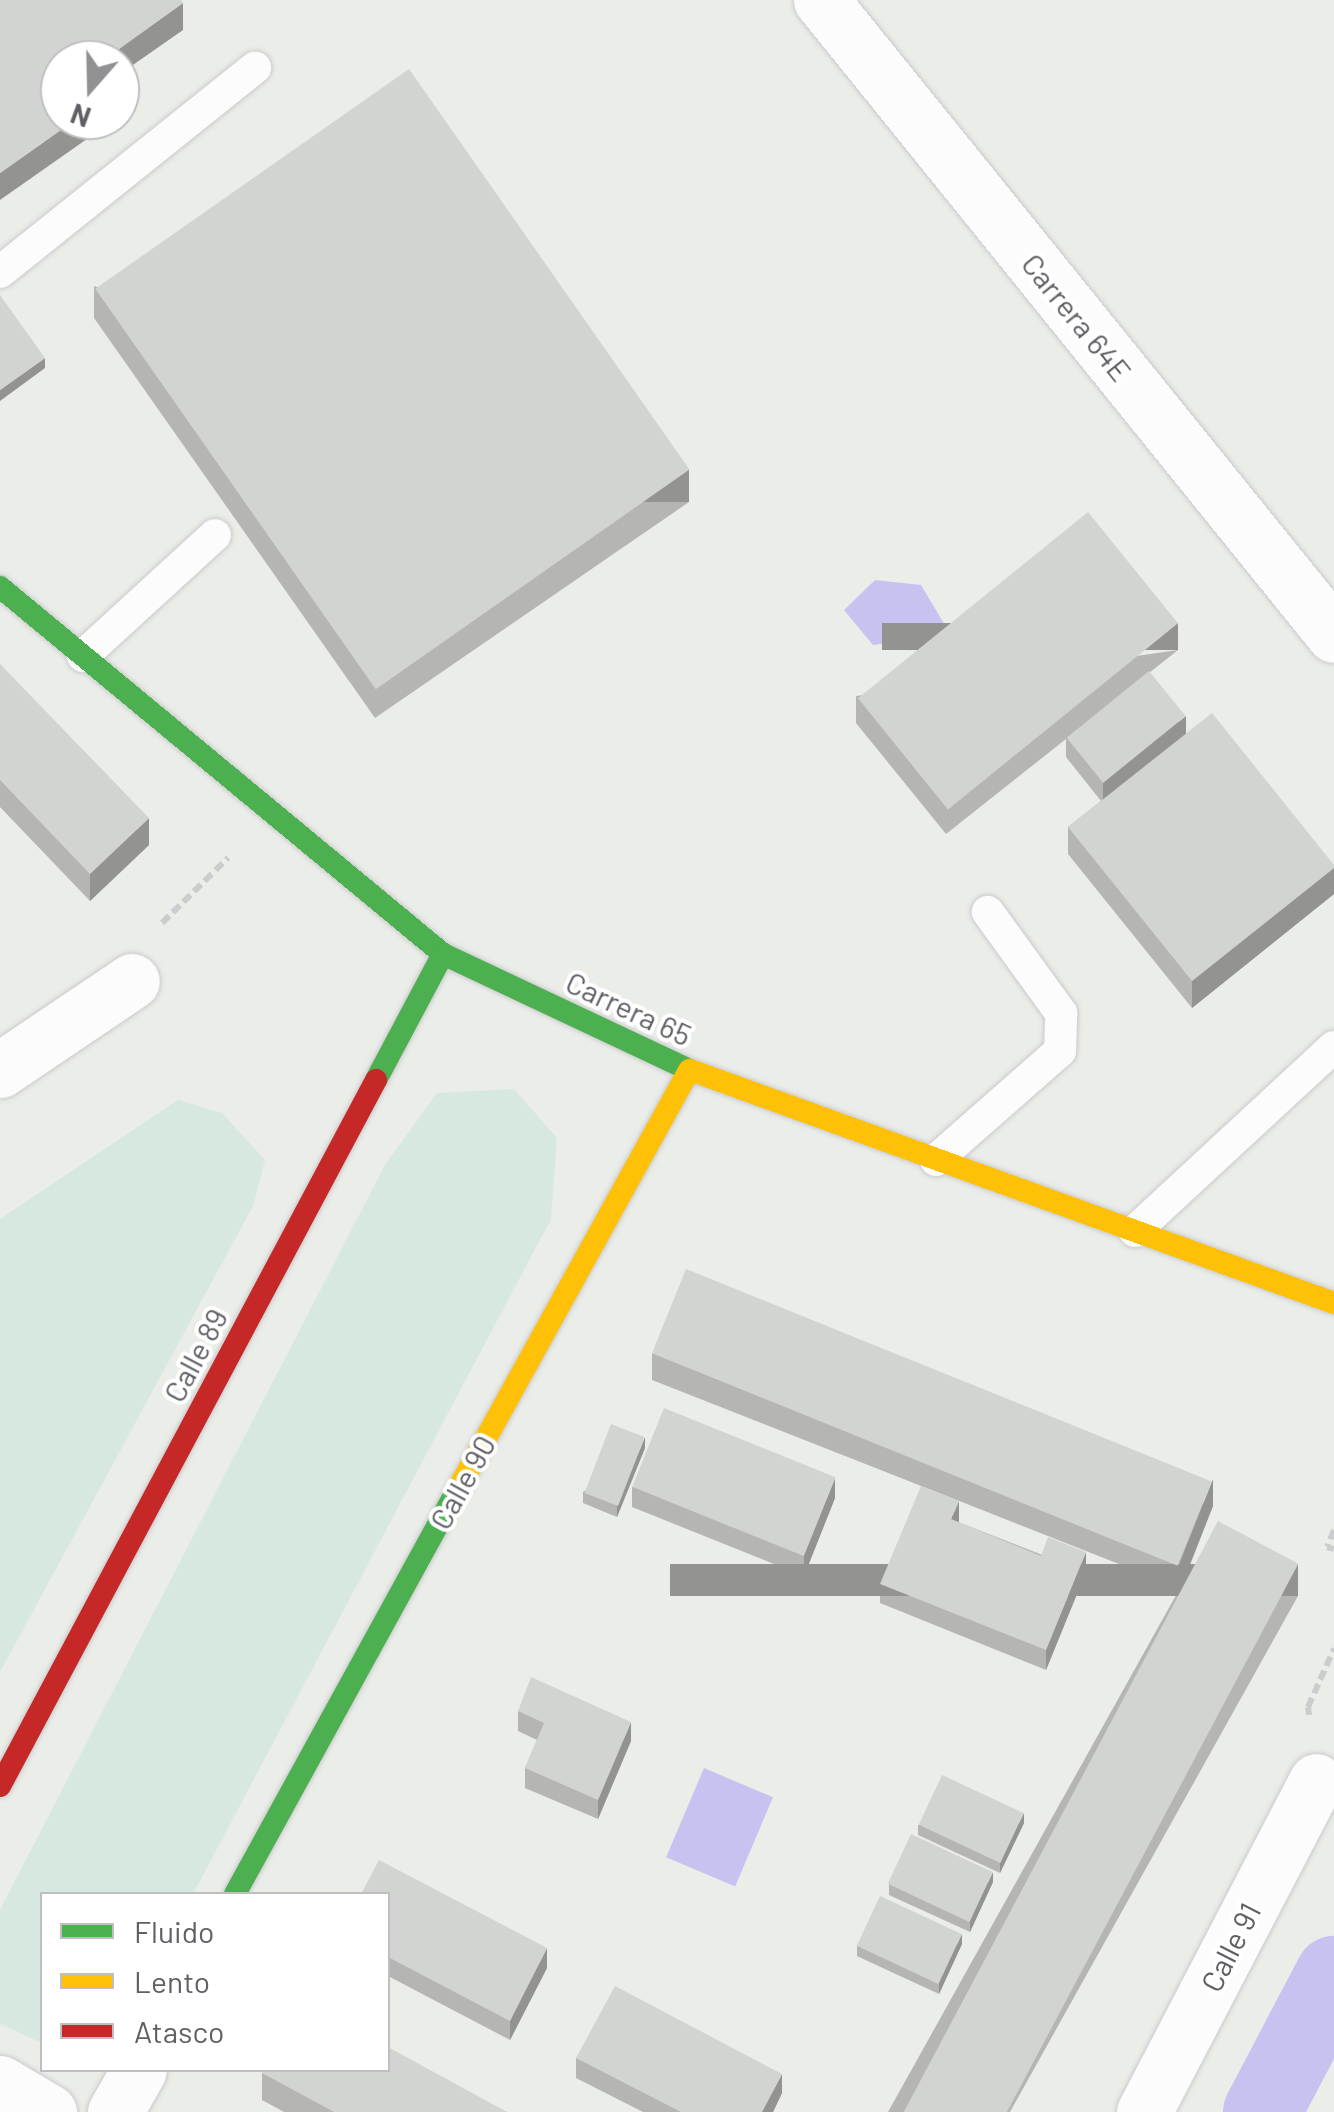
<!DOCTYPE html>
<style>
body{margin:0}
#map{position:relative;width:1334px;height:2112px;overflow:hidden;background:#ebede9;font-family:Barlow,sans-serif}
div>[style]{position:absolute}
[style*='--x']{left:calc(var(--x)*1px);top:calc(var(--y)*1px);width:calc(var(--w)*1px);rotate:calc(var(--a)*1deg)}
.green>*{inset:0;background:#d7e8e0}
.water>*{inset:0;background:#c6c3f1;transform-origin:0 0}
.canal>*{height:78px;margin:-39px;padding:0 39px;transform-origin:39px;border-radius:39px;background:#c6c3f1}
.path>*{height:6px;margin-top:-3px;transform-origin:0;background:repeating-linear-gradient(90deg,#cacdcd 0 10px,transparent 0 15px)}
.roads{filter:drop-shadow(0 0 2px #cacbcb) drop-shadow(0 0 2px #cacbcb)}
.lane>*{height:32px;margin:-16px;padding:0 16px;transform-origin:16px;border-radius:16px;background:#fcfcfc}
.street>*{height:55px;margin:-27.5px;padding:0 27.5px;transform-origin:27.5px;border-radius:27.5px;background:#fcfcfc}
.fast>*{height:22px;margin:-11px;padding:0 11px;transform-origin:11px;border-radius:11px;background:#4caf50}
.slow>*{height:22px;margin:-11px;padding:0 11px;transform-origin:11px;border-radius:11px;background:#ffc107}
.jam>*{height:22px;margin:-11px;padding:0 11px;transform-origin:11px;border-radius:11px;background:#c62828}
.wall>*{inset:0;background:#b5b6b4}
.shaded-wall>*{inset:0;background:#939492;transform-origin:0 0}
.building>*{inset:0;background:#d2d4d1;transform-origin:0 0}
span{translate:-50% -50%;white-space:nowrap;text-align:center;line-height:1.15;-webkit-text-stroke:8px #fff;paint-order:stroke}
.street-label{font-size:30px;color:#605f65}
.legend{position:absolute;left:40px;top:1892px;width:350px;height:180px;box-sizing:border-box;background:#fff;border:2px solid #bfbfc1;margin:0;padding:12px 18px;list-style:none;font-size:30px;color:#605f65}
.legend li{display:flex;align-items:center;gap:20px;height:50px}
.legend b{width:50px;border:2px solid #bfbfc1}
.north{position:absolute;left:40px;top:40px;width:100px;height:100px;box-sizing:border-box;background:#fff;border:2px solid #bfbfc1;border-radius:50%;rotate:200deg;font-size:28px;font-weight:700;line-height:40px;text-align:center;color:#605f65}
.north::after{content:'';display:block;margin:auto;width:35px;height:45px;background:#919193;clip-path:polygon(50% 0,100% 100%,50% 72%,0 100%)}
</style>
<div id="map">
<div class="green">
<i style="clip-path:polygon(514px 1089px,557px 1138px,551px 1219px,193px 1894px,42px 1894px,42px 2043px,0 2024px,0 1910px,385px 1165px,437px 1093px)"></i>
<i style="clip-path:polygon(178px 1100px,222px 1113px,265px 1160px,253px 1206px,0 1672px,0 1219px)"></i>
</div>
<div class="water">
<i style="clip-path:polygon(875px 580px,921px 585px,946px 627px,946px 635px,873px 645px,844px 610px)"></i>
<i style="left:704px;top:1768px;width:75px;height:97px;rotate:23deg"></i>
</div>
<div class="canal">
<i style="--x:1262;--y:2112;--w:155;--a:-62.3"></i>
</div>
<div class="path">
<i style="--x:162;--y:923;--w:93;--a:-44.6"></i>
<i style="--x:1334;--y:1530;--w:18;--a:112"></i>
<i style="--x:1327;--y:1547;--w:7;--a:16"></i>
<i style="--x:1309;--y:1715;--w:8;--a:-97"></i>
<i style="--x:1308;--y:1707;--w:64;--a:-65.9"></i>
</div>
<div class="roads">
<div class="lane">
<i style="--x:0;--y:272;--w:327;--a:-38.7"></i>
<i style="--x:83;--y:656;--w:179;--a:-42.5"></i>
<i style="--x:936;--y:1160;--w:165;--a:-41.3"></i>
<i style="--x:1060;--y:1051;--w:38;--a:-88"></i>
<i style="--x:1061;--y:1013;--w:125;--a:-125.9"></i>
<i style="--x:1135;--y:1231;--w:271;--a:-42.8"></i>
</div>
<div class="street">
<i style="--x:821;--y:0;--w:816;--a:51.07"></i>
<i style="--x:0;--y:1070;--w:159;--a:-34"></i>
<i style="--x:0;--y:2083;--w:57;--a:30.6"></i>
<i style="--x:115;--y:2112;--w:48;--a:-60.3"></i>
<i style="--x:1144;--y:2112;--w:373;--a:-62.5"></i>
</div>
<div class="fast">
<i style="--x:0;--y:587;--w:575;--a:39.64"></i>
<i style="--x:443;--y:954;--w:273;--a:25.2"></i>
<i style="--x:376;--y:1080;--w:143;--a:-62"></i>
<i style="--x:235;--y:1894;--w:462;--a:-61.2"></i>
</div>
<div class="slow">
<i style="--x:690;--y:1070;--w:685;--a:19.89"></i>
<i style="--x:458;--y:1489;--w:478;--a:-61.1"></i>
</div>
<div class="jam">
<i style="--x:0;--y:1786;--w:800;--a:-61.96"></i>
</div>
</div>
<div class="wall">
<i style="clip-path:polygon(94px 286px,689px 502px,375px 718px,94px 318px)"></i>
<i style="clip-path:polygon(1178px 650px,1149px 673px,1186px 734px,1334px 865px,1334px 894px,1192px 1008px,1068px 854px,1068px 827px,1101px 801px,1066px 757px,1066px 739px,946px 834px,856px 723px,856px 696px)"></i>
<i style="clip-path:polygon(0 664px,149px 845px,90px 901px,0 807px)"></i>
<i style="clip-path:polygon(652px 1353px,1213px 1506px,1182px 1586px,1298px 1596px,1010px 2112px,888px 2112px,1180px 1588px,652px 1380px)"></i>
<i style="clip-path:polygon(645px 1448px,617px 1517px,583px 1503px,583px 1492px)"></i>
<i style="clip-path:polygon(632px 1487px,835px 1498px,804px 1576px,632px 1507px)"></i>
<i style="clip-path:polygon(958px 1522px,1086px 1572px,1046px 1670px,880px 1603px,880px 1584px)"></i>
<i style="clip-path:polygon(518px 1711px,631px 1741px,598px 1819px,525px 1788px,525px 1768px,537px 1740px,518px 1731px)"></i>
<i style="clip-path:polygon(1024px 1823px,1000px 1873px,918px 1835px,918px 1825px)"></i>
<i style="clip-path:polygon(993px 1882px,970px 1932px,889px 1895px,889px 1884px)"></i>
<i style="clip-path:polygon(388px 1894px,547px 1968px,510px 2040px,388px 1976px)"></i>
<i style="clip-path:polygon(962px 1944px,939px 1994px,857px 1956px,857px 1946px)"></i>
<i style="clip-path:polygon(576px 2058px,782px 2093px,773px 2112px,643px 2112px,576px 2078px)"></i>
<i style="clip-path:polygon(262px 2073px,507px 2112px,284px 2112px,262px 2100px)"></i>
</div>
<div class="shaded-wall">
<i style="clip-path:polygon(183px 3px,183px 30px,120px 74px,120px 60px,103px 60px)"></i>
<i style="left:123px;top:87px;width:27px;height:4px;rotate:90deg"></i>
<i style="clip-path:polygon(75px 120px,114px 120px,0 200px,0 173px)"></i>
<i style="clip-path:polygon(45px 358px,45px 368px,0 401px,0 390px)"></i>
<i style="left:689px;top:470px;width:32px;height:381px;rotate:90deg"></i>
<i style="left:1178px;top:623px;width:27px;height:296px;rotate:90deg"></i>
<i style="clip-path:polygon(1186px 716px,1186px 736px,1103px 802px,1103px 783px)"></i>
<i style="clip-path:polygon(149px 818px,149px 845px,90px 901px,90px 874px)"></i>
<i style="clip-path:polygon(1334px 868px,1334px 894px,1192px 1008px,1192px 981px)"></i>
<i style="clip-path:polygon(645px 1437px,645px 1448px,617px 1517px,617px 1506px)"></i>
<i style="clip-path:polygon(835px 1478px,835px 1498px,804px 1576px,804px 1556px)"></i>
<i style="clip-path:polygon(1213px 1479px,1213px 1506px,1180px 1589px,1180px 1562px)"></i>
<i style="clip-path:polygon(959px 1501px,959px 1521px,951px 1539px,951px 1519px)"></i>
<i style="clip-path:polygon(1086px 1552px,1086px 1572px,1046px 1670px,1046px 1650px)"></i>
<i style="left:1298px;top:1564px;width:32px;height:628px;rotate:90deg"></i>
<i style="clip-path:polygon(631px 1722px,631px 1741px,598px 1819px,598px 1800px)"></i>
<i style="clip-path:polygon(1024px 1813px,1024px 1823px,1000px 1873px,1000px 1862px)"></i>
<i style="clip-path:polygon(993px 1872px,993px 1882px,970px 1932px,970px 1921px)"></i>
<i style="clip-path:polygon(962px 1934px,962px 1944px,939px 1994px,939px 1983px)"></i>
<i style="clip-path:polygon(547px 1948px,547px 1968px,510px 2040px,510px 2021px)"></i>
<i style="clip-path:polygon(782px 2074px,782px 2093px,773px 2112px,762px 2112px)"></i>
</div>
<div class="building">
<i style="clip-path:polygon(0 0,181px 0,183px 3px,104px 60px,60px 60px,60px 120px,75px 120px,0 173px)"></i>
<i style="left:409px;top:69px;width:489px;height:383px;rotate:55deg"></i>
<i style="clip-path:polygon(0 295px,45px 358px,0 390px)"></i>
<i style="left:1088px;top:512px;width:143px;height:296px;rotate:51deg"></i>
<i style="clip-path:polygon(0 664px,149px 818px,90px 874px,0 780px)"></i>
<i style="left:1149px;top:671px;width:58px;height:106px;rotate:51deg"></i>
<i style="clip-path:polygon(1212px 713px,1334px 865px,1334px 868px,1192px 981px,1068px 827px)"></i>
<i style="left:686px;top:1269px;width:567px;height:91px;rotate:22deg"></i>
<i style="left:664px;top:1408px;width:185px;height:85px;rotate:22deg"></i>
<i style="left:611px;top:1424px;width:36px;height:74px;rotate:21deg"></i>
<i style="clip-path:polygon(921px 1486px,959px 1501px,951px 1519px,1041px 1556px,1048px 1537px,1086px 1552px,1046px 1650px,880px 1584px)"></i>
<i style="left:1218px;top:1521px;width:91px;height:677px;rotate:28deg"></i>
<i style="clip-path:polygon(531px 1677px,631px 1722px,598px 1800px,525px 1768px,544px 1723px,518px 1711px)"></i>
<i style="left:942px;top:1775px;width:90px;height:55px;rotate:25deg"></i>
<i style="left:911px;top:1834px;width:90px;height:55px;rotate:25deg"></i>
<i style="clip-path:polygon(379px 1860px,547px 1948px,510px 2021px,388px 1957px,388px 1894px,361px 1894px)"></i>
<i style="left:880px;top:1896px;width:90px;height:55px;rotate:25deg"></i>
<i style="clip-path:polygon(615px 1986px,782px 2074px,762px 2112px,681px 2112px,576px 2058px)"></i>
<i style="clip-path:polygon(388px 2047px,507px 2112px,334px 2112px,262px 2073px,264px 2070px,388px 2070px)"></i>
</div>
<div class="street-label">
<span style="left:1077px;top:317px;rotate:51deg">Carrera 64E</span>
<span style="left:629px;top:1008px;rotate:25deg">Carrera 65</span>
<span style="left:195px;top:1355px;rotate:-62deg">Calle 89</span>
<span style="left:462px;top:1482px;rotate:-61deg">Calle 90</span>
<span style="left:1230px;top:1947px;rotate:-63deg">Calle 91</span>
</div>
<ul class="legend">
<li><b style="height:12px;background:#4caf50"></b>Fluido</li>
<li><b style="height:12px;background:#ffc107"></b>Lento</li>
<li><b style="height:12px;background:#c62828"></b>Atasco</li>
</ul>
<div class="north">N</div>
</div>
